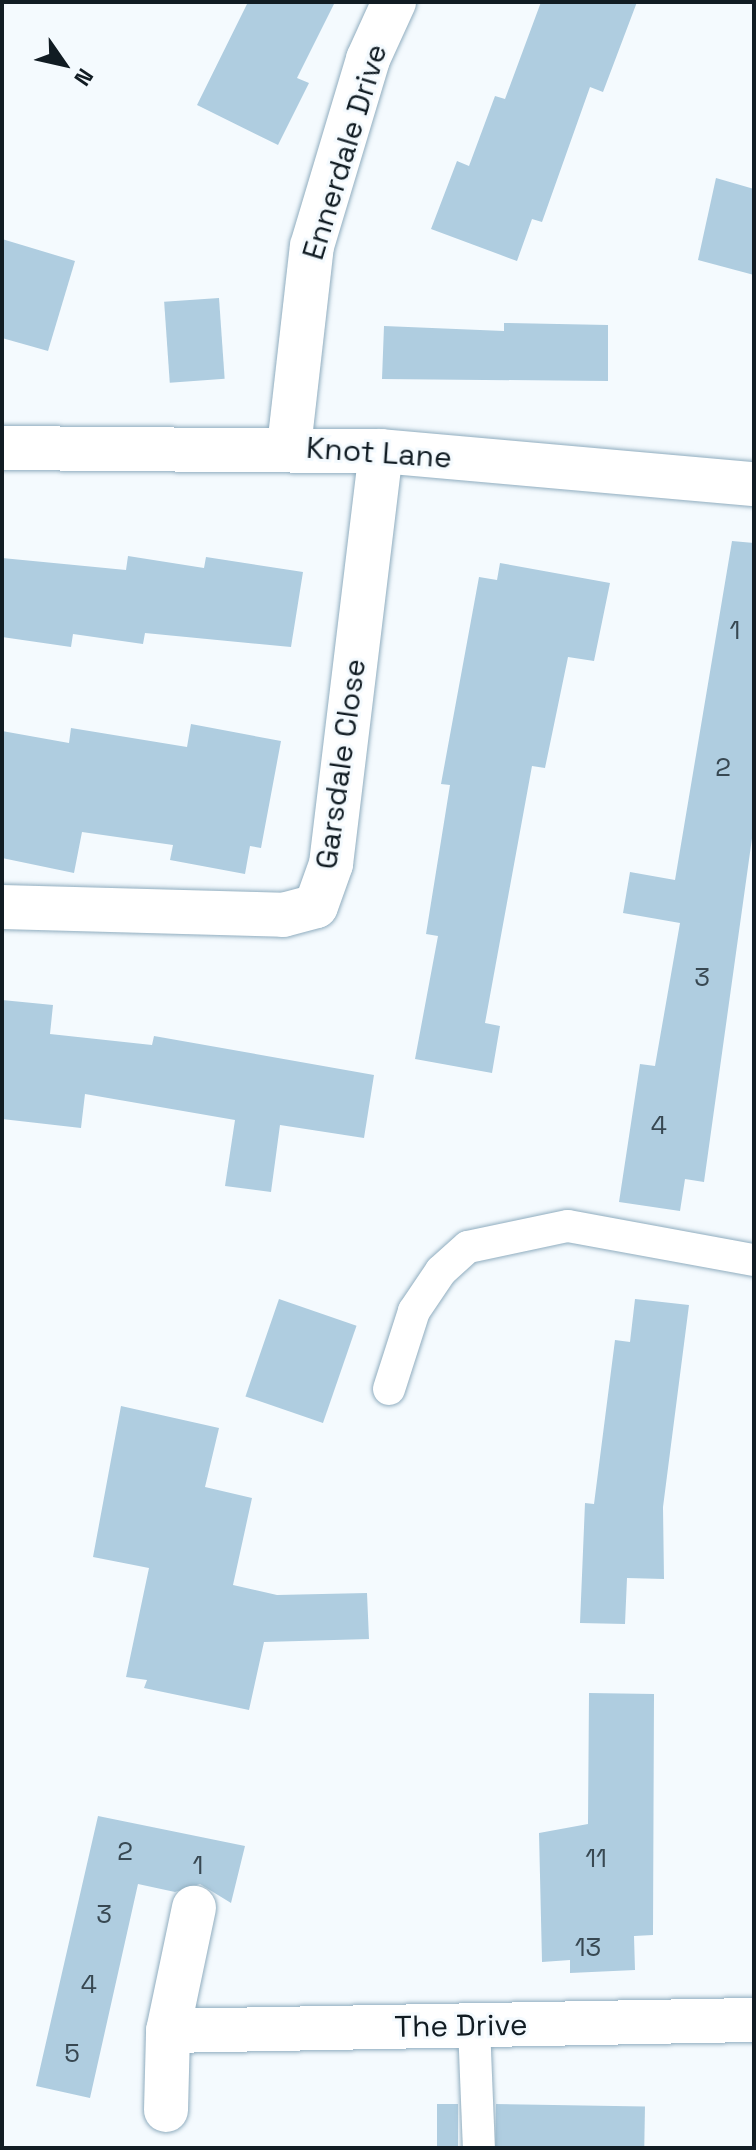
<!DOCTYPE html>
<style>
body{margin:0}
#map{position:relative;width:756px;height:2150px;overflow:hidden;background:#f4fafe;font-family:"Space Grotesk",sans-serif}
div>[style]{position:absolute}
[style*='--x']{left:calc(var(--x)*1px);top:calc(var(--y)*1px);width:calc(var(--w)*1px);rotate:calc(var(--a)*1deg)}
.building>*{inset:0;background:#afcde0;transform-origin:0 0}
.roads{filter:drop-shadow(0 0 2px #90adbf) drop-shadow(0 0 2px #90adbf)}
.service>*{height:32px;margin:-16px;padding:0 16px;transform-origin:16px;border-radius:16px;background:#fff}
.minor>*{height:44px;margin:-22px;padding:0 22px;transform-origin:22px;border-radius:22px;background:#fff}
span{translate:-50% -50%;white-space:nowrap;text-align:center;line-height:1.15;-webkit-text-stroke:6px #f4fafe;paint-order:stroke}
.number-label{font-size:26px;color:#384852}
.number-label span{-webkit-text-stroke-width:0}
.street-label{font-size:30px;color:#111c23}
.frame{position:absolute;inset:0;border:4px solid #111c23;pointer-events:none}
.north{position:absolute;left:24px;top:24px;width:80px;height:80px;-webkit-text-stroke:6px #f4fafe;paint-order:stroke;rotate:124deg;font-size:22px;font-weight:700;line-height:32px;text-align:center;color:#111c23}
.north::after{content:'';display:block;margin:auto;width:28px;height:36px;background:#111c23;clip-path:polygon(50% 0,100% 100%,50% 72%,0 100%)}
</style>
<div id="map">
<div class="building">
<i style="clip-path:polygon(248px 2px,335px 2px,297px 78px,309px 83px,278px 145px,197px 105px)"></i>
<i style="clip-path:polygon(541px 2px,637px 2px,603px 92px,590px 87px,542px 222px,532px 219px,517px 261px,431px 229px,457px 161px,469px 166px,495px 96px,505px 99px)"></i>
<i style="clip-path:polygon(716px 178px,754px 189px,754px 275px,698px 260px)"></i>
<i style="clip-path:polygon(2px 239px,75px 261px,48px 351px,2px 338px)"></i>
<i style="left:219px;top:298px;width:81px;height:55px;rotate:86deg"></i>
<i style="clip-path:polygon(504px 323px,608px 325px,608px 381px,382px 379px,384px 326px,504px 331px)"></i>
<i style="clip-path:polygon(732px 541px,754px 543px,754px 824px,704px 1182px,685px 1179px,680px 1211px,619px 1202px,640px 1064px,655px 1066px,680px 923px,623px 913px,630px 872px,675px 880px)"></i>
<i style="clip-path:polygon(128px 556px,204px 568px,206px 557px,303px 572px,291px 647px,145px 633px,143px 644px,73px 634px,71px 647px,2px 637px,2px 558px,126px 570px)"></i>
<i style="clip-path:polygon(500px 563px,610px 583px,594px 661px,568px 657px,545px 768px,532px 766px,485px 1023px,500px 1026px,492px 1073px,415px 1059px,438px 936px,426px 934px,450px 785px,441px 784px,479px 577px,497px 580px)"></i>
<i style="clip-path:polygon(191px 724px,281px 741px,261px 848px,250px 846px,245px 874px,170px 860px,173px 845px,82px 832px,74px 873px,2px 858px,2px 731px,69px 743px,71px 728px,187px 747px)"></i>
<i style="clip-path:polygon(2px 1000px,53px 1005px,50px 1034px,152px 1045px,154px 1036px,374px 1075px,364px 1138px,280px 1125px,271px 1192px,225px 1186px,235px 1120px,85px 1094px,81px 1128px,2px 1119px)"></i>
<i style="left:279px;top:1299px;width:82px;height:103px;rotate:19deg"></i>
<i style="clip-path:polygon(635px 1299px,689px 1305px,663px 1507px,664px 1579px,627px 1578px,625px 1624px,580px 1623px,585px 1503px,594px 1504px,615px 1340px,630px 1342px)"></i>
<i style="clip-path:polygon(121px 1406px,219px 1428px,205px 1487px,252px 1498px,233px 1585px,277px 1595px,367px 1593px,369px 1639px,264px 1642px,249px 1710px,144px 1688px,147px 1680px,126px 1677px,149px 1568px,93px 1557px)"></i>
<i style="clip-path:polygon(589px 1693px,654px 1694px,653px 1935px,634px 1936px,635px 1970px,570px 1973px,570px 1960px,542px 1962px,539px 1833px,588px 1824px)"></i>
<i style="clip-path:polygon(98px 1816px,245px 1846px,231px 1903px,200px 1884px,175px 1892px,138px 1884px,90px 2098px,36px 2086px)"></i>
<i style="left:437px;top:2104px;width:21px;height:44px"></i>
<i style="left:496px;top:2104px;width:149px;height:44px;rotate:1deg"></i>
</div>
<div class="roads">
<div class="service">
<i style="--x:389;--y:1389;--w:82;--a:-72.2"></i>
<i style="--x:414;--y:1311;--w:48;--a:-56"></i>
<i style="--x:441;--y:1271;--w:36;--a:-42"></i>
<i style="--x:468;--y:1247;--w:102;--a:-11.9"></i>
<i style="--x:568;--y:1226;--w:189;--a:10.4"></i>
<i style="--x:474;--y:2026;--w:122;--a:87.7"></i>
</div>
<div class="minor">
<i style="--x:289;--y:447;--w:202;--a:-83.5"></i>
<i style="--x:312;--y:246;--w:195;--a:-73.3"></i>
<i style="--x:368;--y:59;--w:63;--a:-65.5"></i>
<i style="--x:2;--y:448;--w:379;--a:0.5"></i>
<i style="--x:381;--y:451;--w:374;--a:5.1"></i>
<i style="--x:2;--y:907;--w:281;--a:1.6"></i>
<i style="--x:283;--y:915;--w:34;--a:-15"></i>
<i style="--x:316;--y:906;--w:45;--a:-70.3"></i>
<i style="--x:331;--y:864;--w:416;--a:-83.1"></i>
<i style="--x:168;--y:2031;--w:586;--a:-1.08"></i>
<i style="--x:166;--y:2110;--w:79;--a:-88.5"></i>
<i style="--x:168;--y:2031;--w:126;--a:-78.1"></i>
</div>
</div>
<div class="number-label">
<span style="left:735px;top:631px">1</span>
<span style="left:723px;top:768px">2</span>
<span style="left:702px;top:978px">3</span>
<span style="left:659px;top:1126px">4</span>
<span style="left:125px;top:1852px">2</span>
<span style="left:596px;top:1859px">11</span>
<span style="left:198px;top:1866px">1</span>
<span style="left:104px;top:1915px">3</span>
<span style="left:588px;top:1948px">13</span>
<span style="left:89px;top:1985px">4</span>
<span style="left:72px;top:2054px">5</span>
</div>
<div class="street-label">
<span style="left:345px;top:152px;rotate:-73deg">Ennerdale Drive</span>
<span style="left:379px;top:453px;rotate:4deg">Knot Lane</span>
<span style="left:341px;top:764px;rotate:-82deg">Garsdale Close</span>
<span style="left:461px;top:2026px;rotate:-1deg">The Drive</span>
</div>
<div class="frame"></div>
<div class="north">N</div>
</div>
